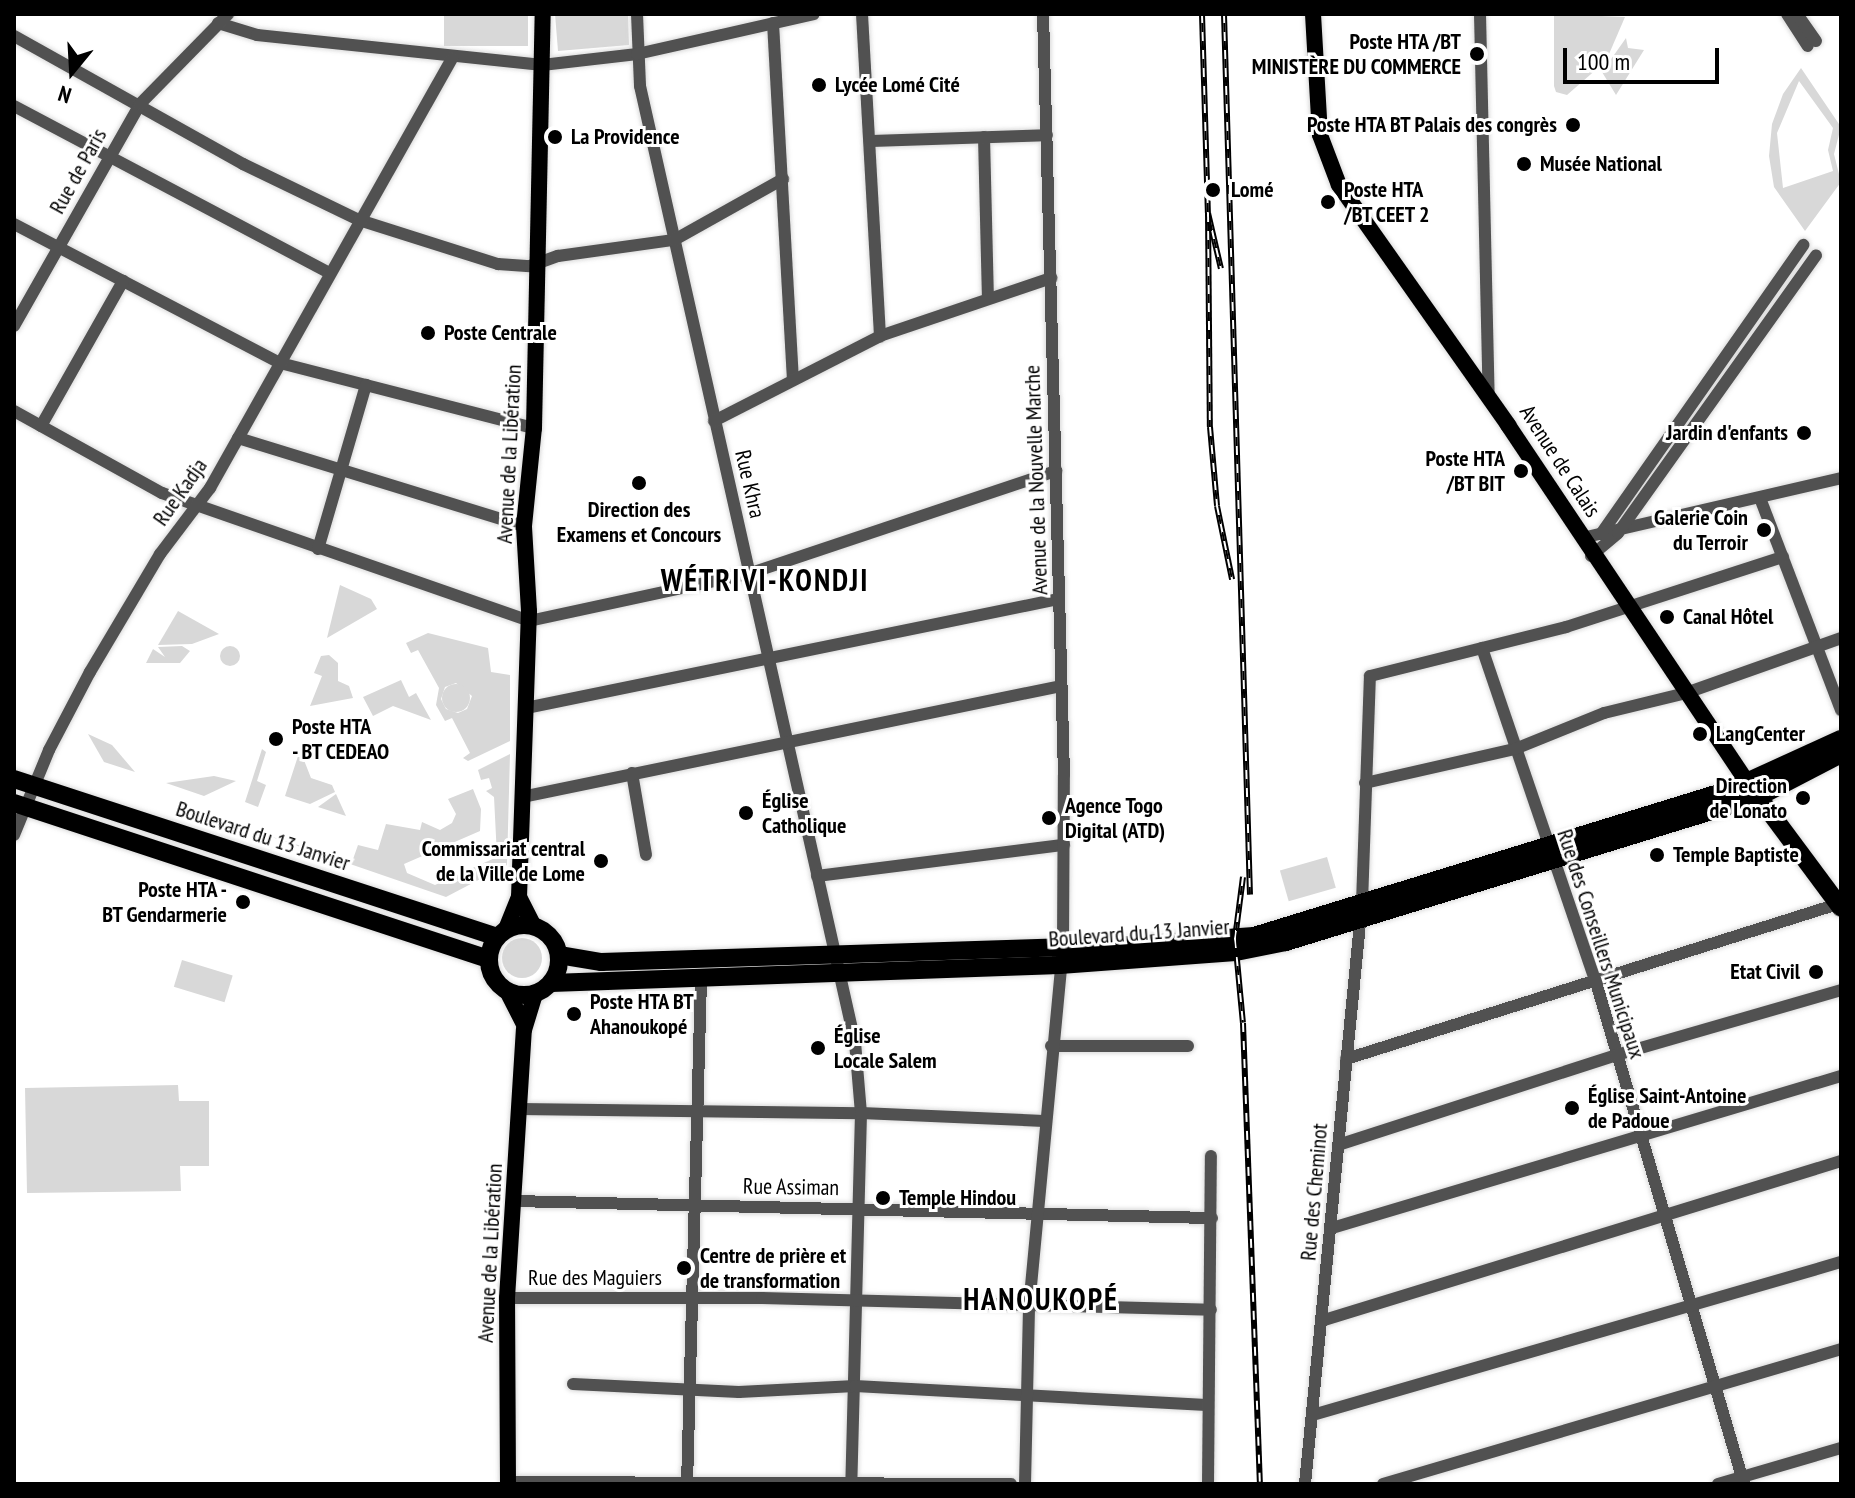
<!DOCTYPE html>
<meta charset="utf-8">
<style>
body{margin:0}
#map{position:relative;width:1855px;height:1498px;overflow:hidden;background:#fff;font-family:"PT Sans Narrow",sans-serif}
div>[style]{position:absolute}
[style*='--x']{left:calc(var(--x)*1px);top:calc(var(--y)*1px);width:calc(var(--w)*1px);rotate:calc(var(--a)*1deg)}
.green>*{inset:0;background:#d8d8d8;transform-origin:0 0}
.round{border-radius:50%}
.roads{filter:drop-shadow(0 0 2px #dbdbdb) drop-shadow(0 0 2px #dbdbdb)}
.minor>*{height:12px;margin:-6px;padding:0 6px;transform-origin:6px;border-radius:6px;background:#515151}
.major>*{height:16px;margin:-8px;padding:0 8px;transform-origin:8px;border-radius:8px;background:#000}
.highway>*{height:18px;margin:-9px;padding:0 9px;transform-origin:9px;border-radius:9px;background:#000}
.highway>.ring{margin:-9px;padding:0;box-sizing:content-box;background:none;border:18px solid #000;border-radius:50%}
.rail>*{height:6px;margin-top:-3px;transform-origin:0;background:repeating-linear-gradient(90deg,#fff 0 9px,#000 0 18px);box-sizing:border-box;border-block:2px solid #000}
.dots>*{width:22px;height:22px;translate:-50% -50%;box-sizing:border-box;border:4px solid #fff;border-radius:50%}
span{translate:-50% -50%;white-space:nowrap;text-align:center;line-height:1.15;-webkit-text-stroke:6px #fff;paint-order:stroke}
.poi-label{font-size:22px;color:#000;font-weight:700}
.right{translate:-100% -50%;text-align:right}
.left{translate:0 -50%;text-align:left}
.street-label{font-size:22px;color:#000}
.district-label{font-size:30px;color:#000;font-weight:700;letter-spacing:2px}
.frame{position:absolute;inset:0;border:16px solid #000;pointer-events:none}
.north{position:absolute;left:32px;top:32px;width:80px;height:80px;-webkit-text-stroke:6px #fff;paint-order:stroke;rotate:198deg;font-size:22px;font-weight:700;line-height:32px;text-align:center;color:#000}
.north::after{content:'';display:block;margin:auto;width:28px;height:36px;background:#000;clip-path:polygon(50% 0,100% 100%,50% 72%,0 100%)}
.scale{position:absolute;left:1563px;top:48px;width:156px;height:36px;box-sizing:border-box;border:4px solid #000;border-top:0;padding-left:10px;font-size:24px;line-height:28px;white-space:nowrap;color:#000;-webkit-text-stroke:6px #fff;paint-order:stroke}
</style>
<div id="map">
<div class="green">
<i style="left:444px;top:14px;width:84px;height:32px"></i>
<i style="clip-path:polygon(555px 14px,628px 14px,629px 45px,558px 51px)"></i>
<i style="clip-path:polygon(1554px 14px,1625px 17px,1606px 61px,1567px 95px,1556px 92px,1554px 86px)"></i>
<i style="clip-path:polygon(1626px 38px,1628px 48px,1644px 50px,1616px 95px,1602px 72px)"></i>
<i style="clip-path:polygon(evenodd,1801px 68px,1841px 127px,1834px 154px,1841px 182px,1805px 231px,1774px 187px,1769px 156px,1772px 124px,1783px 94px,1801px 68px,1799px 81px,1833px 128px,1828px 150px,1833px 171px,1783px 188px,1777px 133px,1799px 81px)"></i>
<i style="clip-path:polygon(340px 585px,371px 599px,377px 609px,327px 638px)"></i>
<i style="clip-path:polygon(178px 611px,219px 634px,192px 644px,158px 645px)"></i>
<i style="clip-path:polygon(evenodd,428px 633px,488px 648px,491px 672px,510px 675px,510px 741px,468px 761px,463px 758px,470px 753px,452px 718px,445px 721px,436px 705px,439px 688px,418px 650px,411px 653px,406px 643px,428px 633px,456px 683px,472px 696px,467px 709px,458px 713px,446px 709px,441px 699px,445px 687px,456px 683px)"></i>
<i class="round" style="left:220px;top:646px;width:20px;height:20px"></i>
<i style="clip-path:polygon(182px 646px,190px 651px,180px 663px,146px 663px,153px 649px,165px 657px,158px 647px)"></i>
<i style="clip-path:polygon(329px 655px,338px 663px,338px 681px,349px 686px,353px 698px,310px 706px,322px 676px,314px 673px,321px 656px)"></i>
<i style="clip-path:polygon(401px 680px,409px 697px,416px 693px,431px 720px,393px 706px,373px 716px,363px 697px)"></i>
<i class="round" style="left:442px;top:684px;width:28px;height:28px"></i>
<i style="clip-path:polygon(88px 734px,112px 745px,135px 772px,104px 762px)"></i>
<i style="clip-path:polygon(262px 749px,266px 752px,257px 781px,266px 785px,258px 807px,245px 802px)"></i>
<i style="clip-path:polygon(300px 750px,311px 778px,332px 785px,335px 792px,310px 804px,285px 796px)"></i>
<i style="clip-path:polygon(510px 754px,507px 865px,446px 897px,260px 833px,352px 862px,358px 845px,378px 850px,386px 824px,420px 830px,422px 822px,440px 830px,452px 823px,456px 814px,448px 799px,473px 789px,481px 809px,480px 831px,404px 864px,407px 873px,435px 885px,497px 857px,494px 797px,486px 791px,492px 788px,489px 778px,481px 780px,478px 770px)"></i>
<i style="clip-path:polygon(214px 776px,236px 781px,204px 796px,166px 783px)"></i>
<i style="clip-path:polygon(336px 794px,346px 816px,318px 807px)"></i>
<i style="left:1327px;top:857px;width:32px;height:49px;rotate:74deg"></i>
<i class="round" style="left:502px;top:938px;width:40px;height:40px"></i>
<i style="left:182px;top:960px;width:53px;height:28px;rotate:17deg"></i>
<i style="clip-path:polygon(178px 1085px,179px 1101px,209px 1101px,209px 1166px,180px 1166px,181px 1191px,27px 1193px,25px 1088px)"></i>
</div>
<div class="roads">
<div class="minor">
<i style="--x:637;--y:14;--w:72;--a:87.6"></i>
<i style="--x:640;--y:86;--w:980;--a:77.33"></i>
<i style="--x:855;--y:1042;--w:71;--a:85.2"></i>
<i style="--x:861;--y:1113;--w:371;--a:91.5"></i>
<i style="--x:862;--y:14;--w:323;--a:86.8"></i>
<i style="--x:1480;--y:14;--w:385;--a:88.7"></i>
<i style="--x:1787;--y:14;--w:38;--a:57"></i>
<i style="--x:1797;--y:14;--w:33;--a:55"></i>
<i style="--x:218;--y:23;--w:41;--a:17.1"></i>
<i style="--x:257;--y:35;--w:287;--a:6"></i>
<i style="--x:542;--y:65;--w:96;--a:-6.6"></i>
<i style="--x:637;--y:54;--w:181;--a:-12.7"></i>
<i style="--x:773;--y:23;--w:356;--a:86.8"></i>
<i style="--x:14;--y:36;--w:262;--a:29.2"></i>
<i style="--x:243;--y:164;--w:129;--a:25.8"></i>
<i style="--x:359;--y:220;--w:146;--a:17.6"></i>
<i style="--x:498;--y:264;--w:32;--a:4"></i>
<i style="--x:530;--y:266;--w:30;--a:-20"></i>
<i style="--x:558;--y:256;--w:117;--a:-7.9"></i>
<i style="--x:674;--y:240;--w:125;--a:-29.2"></i>
<i style="--x:14;--y:106;--w:357;--a:27.9"></i>
<i style="--x:984;--y:137;--w:160;--a:88.6"></i>
<i style="--x:870;--y:141;--w:177;--a:-1.9"></i>
<i style="--x:14;--y:224;--w:300;--a:27.6"></i>
<i style="--x:280;--y:363;--w:262;--a:14.4"></i>
<i style="--x:14;--y:326;--w:255;--a:-60.4"></i>
<i style="--x:140;--y:104;--w:126;--a:-45.6"></i>
<i style="--x:14;--y:411;--w:169;--a:29"></i>
<i style="--x:162;--y:493;--w:389;--a:19.2"></i>
<i style="--x:529;--y:621;--w:227;--a:-12.2"></i>
<i style="--x:751;--y:573;--w:322;--a:-18.5"></i>
<i style="--x:714;--y:421;--w:186;--a:-27.1"></i>
<i style="--x:880;--y:336;--w:181;--a:-18.7"></i>
<i style="--x:41;--y:426;--w:167;--a:-60.5"></i>
<i style="--x:238;--y:438;--w:299;--a:17.1"></i>
<i style="--x:1760;--y:498;--w:227;--a:69.1"></i>
<i style="--x:1601;--y:534;--w:353;--a:-55"></i>
<i style="--x:1582;--y:538;--w:266;--a:-13"></i>
<i style="--x:318;--y:549;--w:171;--a:-73.7"></i>
<i style="--x:1591;--y:556;--w:35;--a:-40"></i>
<i style="--x:1618;--y:533;--w:341;--a:-54.5"></i>
<i style="--x:1482;--y:648;--w:350;--a:71.2"></i>
<i style="--x:1595;--y:979;--w:527;--a:73.56"></i>
<i style="--x:526;--y:708;--w:544;--a:-11.56"></i>
<i style="--x:632;--y:773;--w:83;--a:80.3"></i>
<i style="--x:1365;--y:783;--w:154;--a:-12.8"></i>
<i style="--x:1515;--y:749;--w:96;--a:-22"></i>
<i style="--x:1604;--y:713;--w:84;--a:-13.7"></i>
<i style="--x:1686;--y:693;--w:164;--a:-19.5"></i>
<i style="--x:522;--y:797;--w:550;--a:-11.64"></i>
<i style="--x:14;--y:835;--w:92;--a:-67.6"></i>
<i style="--x:49;--y:750;--w:88;--a:-62.3"></i>
<i style="--x:90;--y:672;--w:137;--a:-59.3"></i>
<i style="--x:160;--y:554;--w:83;--a:-52.9"></i>
<i style="--x:210;--y:488;--w:493;--a:-60.6"></i>
<i style="--x:817;--y:876;--w:249;--a:-7.2"></i>
<i style="--x:1051;--y:1046;--w:137;--a:0"></i>
<i style="--x:1346;--y:1059;--w:519;--a:-17.49"></i>
<i style="--x:519;--y:1109;--w:342;--a:0.7"></i>
<i style="--x:861;--y:1113;--w:183;--a:2.5"></i>
<i style="--x:1338;--y:1145;--w:292;--a:-17.9"></i>
<i style="--x:1616;--y:1055;--w:234;--a:-16.1"></i>
<i style="--x:514;--y:1201;--w:698;--a:1.4"></i>
<i style="--x:1332;--y:1228;--w:531;--a:-16.63"></i>
<i style="--x:507;--y:1298;--w:255;--a:0"></i>
<i style="--x:762;--y:1298;--w:449;--a:1.5"></i>
<i style="--x:1321;--y:1321;--w:544;--a:-17.1"></i>
<i style="--x:573;--y:1384;--w:166;--a:2.8"></i>
<i style="--x:739;--y:1392;--w:116;--a:-3"></i>
<i style="--x:855;--y:1386;--w:352;--a:3.1"></i>
<i style="--x:1316;--y:1414;--w:547;--a:-16.15"></i>
<i style="--x:508;--y:1482;--w:503;--a:0.23"></i>
<i style="--x:687;--y:1484;--w:505;--a:-88.41"></i>
<i style="--x:1025;--y:1484;--w:177;--a:-88.7"></i>
<i style="--x:1029;--y:1307;--w:363;--a:-84.6"></i>
<i style="--x:1063;--y:946;--w:171;--a:-89.7"></i>
<i style="--x:1064;--y:775;--w:761;--a:-91.58"></i>
<i style="--x:1208;--y:1484;--w:328;--a:-89.5"></i>
<i style="--x:1305;--y:1484;--w:584;--a:-84.4"></i>
<i style="--x:1362;--y:903;--w:227;--a:-88"></i>
<i style="--x:1370;--y:676;--w:202;--a:-14"></i>
<i style="--x:1566;--y:627;--w:228;--a:-17.9"></i>
<i style="--x:1383;--y:1484;--w:477;--a:-16.4"></i>
<i style="--x:1718;--y:1484;--w:128;--a:-16.3"></i>
</div>
<div class="major">
<i style="--x:1313;--y:14;--w:121;--a:86.7"></i>
<i style="--x:1320;--y:135;--w:53;--a:69.2"></i>
<i style="--x:1339;--y:185;--w:294;--a:54.8"></i>
<i style="--x:1508;--y:425;--w:431;--a:56.2"></i>
<i style="--x:519;--y:897;--w:33;--a:63"></i>
<i style="--x:506;--y:929;--w:35;--a:-68"></i>
<i style="--x:519;--y:897;--w:286;--a:-88"></i>
<i style="--x:529;--y:611;--w:85;--a:-93.4"></i>
<i style="--x:524;--y:526;--w:99;--a:-84.2"></i>
<i style="--x:534;--y:428;--w:414;--a:-88.8"></i>
<i style="--x:507;--y:991;--w:38;--a:63"></i>
<i style="--x:508;--y:1484;--w:186;--a:-90.3"></i>
<i style="--x:507;--y:1298;--w:269;--a:-86.4"></i>
<i style="--x:524;--y:1030;--w:39;--a:-73"></i>
</div>
<div class="highway">
<i style="--x:14;--y:779;--w:508;--a:18.11"></i>
<i style="--x:1752;--y:788;--w:149;--a:53.4"></i>
<i style="--x:14;--y:803;--w:499;--a:18.2"></i>
<i class="ring" style="left:489px;top:925px;width:52px;height:52px"></i>
<i style="--x:559;--y:955;--w:43;--a:9.5"></i>
<i style="--x:601;--y:962;--w:531;--a:-1.83"></i>
<i style="--x:1132;--y:945;--w:122;--a:-4.2"></i>
<i style="--x:1254;--y:936;--w:497;--a:-17.1"></i>
<i style="--x:1729;--y:790;--w:123;--a:-24.5"></i>
<i style="--x:551;--y:983;--w:509;--a:-2.03"></i>
<i style="--x:1060;--y:965;--w:176;--a:-4.2"></i>
<i style="--x:1236;--y:952;--w:51;--a:-11.3"></i>
<i style="--x:1286;--y:942;--w:496;--a:-17.1"></i>
<i style="--x:1760;--y:796;--w:91;--a:-27.4"></i>
</div>
</div>
<div class="rail">
<i style="--x:1202;--y:14;--w:199;--a:88.3"></i>
<i style="--x:1208;--y:213;--w:57;--a:76.9"></i>
<i style="--x:1224;--y:14;--w:881;--a:88.31"></i>
<i style="--x:1208;--y:213;--w:214;--a:89.5"></i>
<i style="--x:1210;--y:427;--w:79;--a:84.9"></i>
<i style="--x:1217;--y:506;--w:75;--a:78.4"></i>
<i style="--x:1243;--y:877;--w:63;--a:97.4"></i>
<i style="--x:1235;--y:939;--w:84;--a:84.6"></i>
<i style="--x:1243;--y:1023;--w:461;--a:87.9"></i>
</div>
<div class="dots">
<i style="left:1477px;top:54px;background:#000"></i>
<i style="left:819px;top:85px;background:#000"></i>
<i style="left:1573px;top:125px;background:#000"></i>
<i style="left:555px;top:137px;background:#000"></i>
<i style="left:1524px;top:164px;background:#000"></i>
<i style="left:1213px;top:190px;background:#000"></i>
<i style="left:1328px;top:202px;background:#000"></i>
<i style="left:428px;top:333px;background:#000"></i>
<i style="left:1804px;top:433px;background:#000"></i>
<i style="left:1521px;top:471px;background:#000"></i>
<i style="left:639px;top:483px;background:#000"></i>
<i style="left:1764px;top:530px;background:#000"></i>
<i style="left:1667px;top:617px;background:#000"></i>
<i style="left:1700px;top:734px;background:#000"></i>
<i style="left:276px;top:739px;background:#000"></i>
<i style="left:1803px;top:798px;background:#000"></i>
<i style="left:746px;top:813px;background:#000"></i>
<i style="left:1049px;top:818px;background:#000"></i>
<i style="left:1657px;top:855px;background:#000"></i>
<i style="left:601px;top:861px;background:#000"></i>
<i style="left:243px;top:902px;background:#000"></i>
<i style="left:1816px;top:972px;background:#000"></i>
<i style="left:574px;top:1014px;background:#000"></i>
<i style="left:818px;top:1048px;background:#000"></i>
<i style="left:1572px;top:1108px;background:#000"></i>
<i style="left:883px;top:1198px;background:#000"></i>
<i style="left:684px;top:1268px;background:#000"></i>
</div>
<div class="poi-label">
<span class="right" style="left:1461px;top:54px">Poste HTA /BT<br>MINISTÈRE DU COMMERCE</span>
<span class="left" style="left:835px;top:85px">Lycée Lomé Cité</span>
<span class="right" style="left:1557px;top:125px">Poste HTA BT Palais des congrès</span>
<span class="left" style="left:571px;top:137px">La Providence</span>
<span class="left" style="left:1540px;top:164px">Musée National</span>
<span class="left" style="left:1344px;top:202px">Poste HTA<br>/BT CEET 2</span>
<span class="left" style="left:1231px;top:190px">Lomé</span>
<span class="left" style="left:444px;top:333px">Poste Centrale</span>
<span class="right" style="left:1788px;top:433px">Jardin d'enfants</span>
<span class="right" style="left:1505px;top:471px">Poste HTA<br>/BT BIT</span>
<span style="left:639px;top:522px">Direction des<br>Examens et Concours</span>
<span class="right" style="left:1748px;top:530px">Galerie Coin<br>du Terroir</span>
<span class="left" style="left:1683px;top:617px">Canal Hôtel</span>
<span class="left" style="left:292px;top:739px">Poste HTA<br>- BT CEDEAO</span>
<span class="left" style="left:1716px;top:734px">LangCenter</span>
<span class="right" style="left:1787px;top:798px">Direction<br>de Lonato</span>
<span class="left" style="left:762px;top:813px">Église<br>Catholique</span>
<span class="left" style="left:1065px;top:818px">Agence Togo<br>Digital (ATD)</span>
<span class="right" style="left:585px;top:861px">Commissariat central<br>de la Ville de Lome</span>
<span class="left" style="left:1673px;top:855px">Temple Baptiste</span>
<span class="right" style="left:227px;top:902px">Poste HTA -<br>BT Gendarmerie</span>
<span class="right" style="left:1800px;top:972px">Etat Civil</span>
<span class="left" style="left:590px;top:1014px">Poste HTA BT<br>Ahanoukopé</span>
<span class="left" style="left:834px;top:1048px">Église<br>Locale Salem</span>
<span class="left" style="left:1588px;top:1108px">Église Saint-Antoine<br>de Padoue</span>
<span class="left" style="left:899px;top:1198px">Temple Hindou</span>
<span class="left" style="left:700px;top:1268px">Centre de prière et<br>de transformation</span>
</div>
<div class="street-label">
<span style="left:78px;top:171px;rotate:-61deg">Rue de Paris</span>
<span style="left:509px;top:454px;rotate:-87deg">Avenue de la Libération</span>
<span style="left:1560px;top:461px;rotate:57deg">Avenue de Calais</span>
<span style="left:1036px;top:480px;rotate:-92deg">Avenue de la Nouvelle Marche</span>
<span style="left:750px;top:484px;rotate:77deg">Rue Khra</span>
<span style="left:180px;top:492px;rotate:-55deg">Rue Kadja</span>
<span style="left:263px;top:836px;rotate:18deg">Boulevard du 13 Janvier</span>
<span style="left:1139px;top:933px;rotate:-4deg">Boulevard du 13 Janvier</span>
<span style="left:1601px;top:944px;rotate:72deg">Rue des Conseillers Municipaux</span>
<span style="left:791px;top:1187px;rotate:1deg">Rue Assiman</span>
<span style="left:1314px;top:1192px;rotate:-85deg">Rue des Cheminot</span>
<span style="left:490px;top:1253px;rotate:-87deg">Avenue de la Libération</span>
<span style="left:595px;top:1278px">Rue des Maguiers</span>
</div>
<div class="district-label">
<span style="left:765px;top:580px">WÉTRIVI-KONDJI</span>
<span style="left:1041px;top:1299px">HANOUKOPÉ</span>
</div>
<div class="frame"></div>
<div class="north">N</div>
<div class="scale">100 m</div>
</div>
